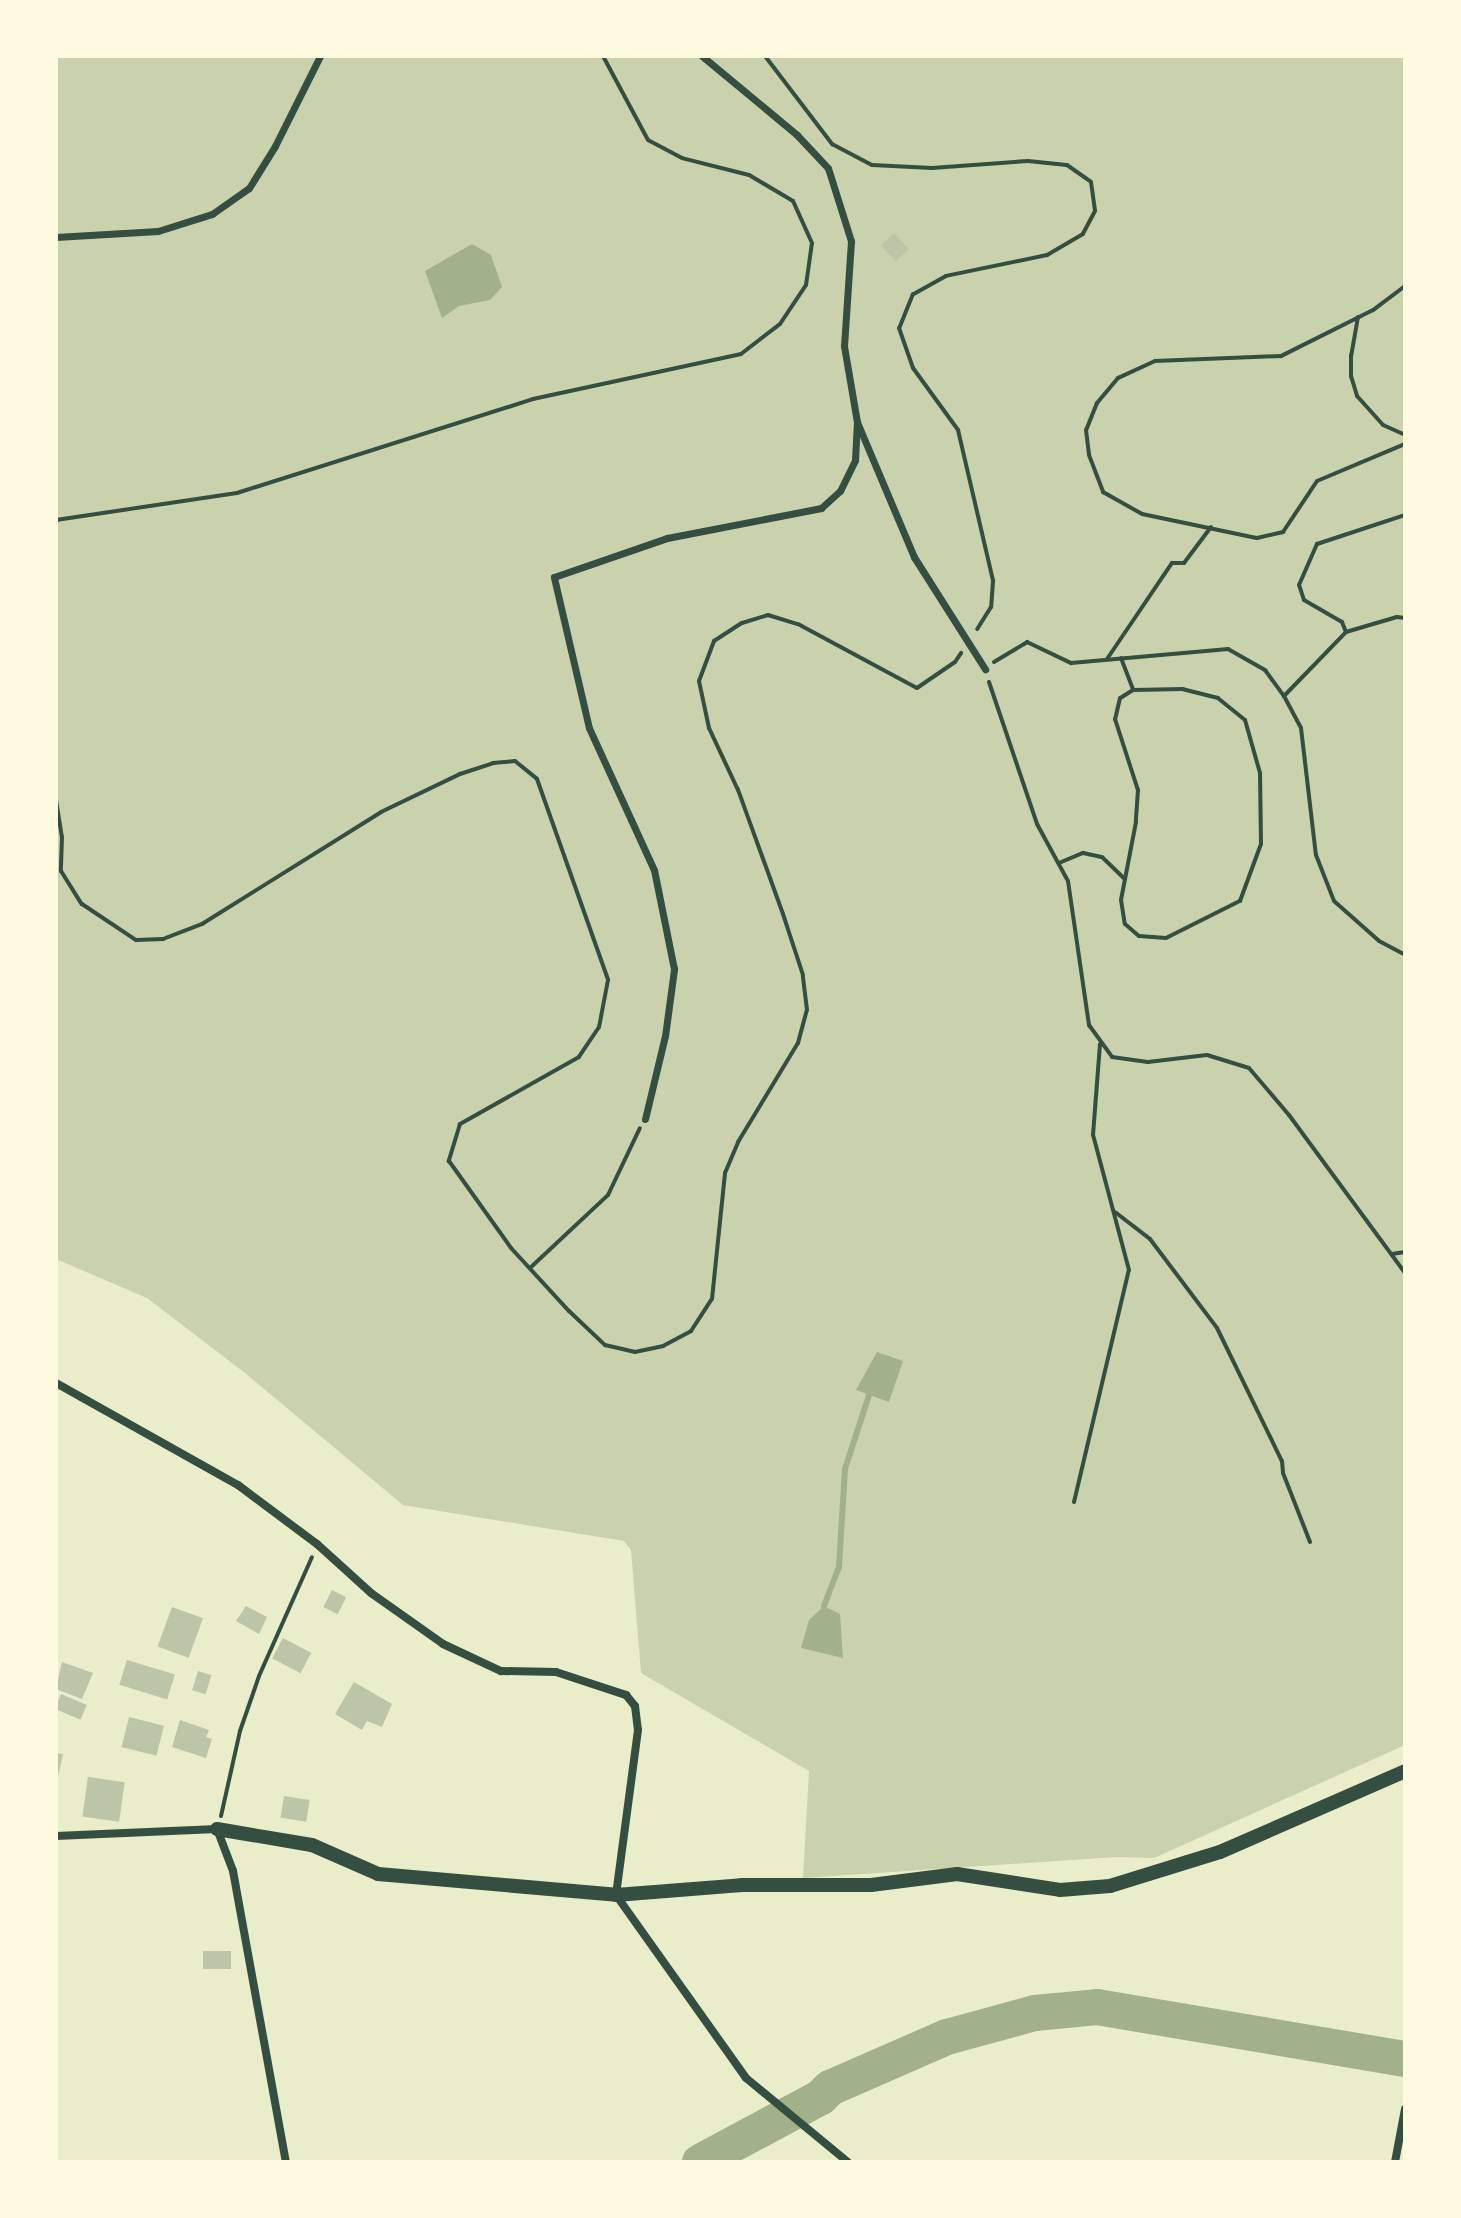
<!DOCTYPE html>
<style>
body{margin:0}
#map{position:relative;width:1461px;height:2218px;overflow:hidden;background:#e9edc9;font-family:"IBM Plex Sans",sans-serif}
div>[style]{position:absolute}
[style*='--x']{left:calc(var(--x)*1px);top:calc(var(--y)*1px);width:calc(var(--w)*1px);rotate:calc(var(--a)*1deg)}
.green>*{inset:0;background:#cad2ad}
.water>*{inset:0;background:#a3b18a}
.stream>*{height:6px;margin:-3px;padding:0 3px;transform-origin:3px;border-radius:3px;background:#a3b18a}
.river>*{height:36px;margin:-18px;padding:0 18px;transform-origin:18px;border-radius:18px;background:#a3b18a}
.building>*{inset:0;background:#bcc5a7;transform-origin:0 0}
.path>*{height:4px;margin:-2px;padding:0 2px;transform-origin:2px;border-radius:2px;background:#344e41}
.pedestrian>*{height:7px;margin:-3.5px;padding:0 3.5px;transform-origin:3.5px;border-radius:3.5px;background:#344e41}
.minor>*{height:8px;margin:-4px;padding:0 4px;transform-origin:4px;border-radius:4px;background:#344e41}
.tertiary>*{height:14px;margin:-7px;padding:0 7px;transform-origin:7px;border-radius:7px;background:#344e41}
span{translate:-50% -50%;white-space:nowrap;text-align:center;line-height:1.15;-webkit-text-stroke:7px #fefae0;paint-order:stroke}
.frame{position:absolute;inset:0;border:58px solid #fefae0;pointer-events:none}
</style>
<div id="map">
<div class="green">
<i style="clip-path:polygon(56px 56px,1405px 56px,1405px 1745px,1154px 1858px,1117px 1857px,803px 1878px,809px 1771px,641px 1673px,631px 1550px,624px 1541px,403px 1505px,245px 1373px,147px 1298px,56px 1259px)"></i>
</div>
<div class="water">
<i style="clip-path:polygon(472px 244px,491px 255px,502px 287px,490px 300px,459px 306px,442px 318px,425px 271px)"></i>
<i style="clip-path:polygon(877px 1352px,903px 1361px,889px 1402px,856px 1390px)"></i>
<i style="clip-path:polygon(824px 1606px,840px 1614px,843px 1658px,801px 1648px,809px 1620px)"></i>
</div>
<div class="stream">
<i style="--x:824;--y:1606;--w:42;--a:-69"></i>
<i style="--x:839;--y:1567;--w:98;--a:-86.5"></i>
<i style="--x:845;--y:1469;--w:78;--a:-72"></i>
</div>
<div class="river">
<i style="--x:700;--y:2162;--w:137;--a:-28.2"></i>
<i style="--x:821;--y:2097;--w:13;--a:-45"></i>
<i style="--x:830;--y:2088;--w:128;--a:-23.6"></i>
<i style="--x:947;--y:2037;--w:91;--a:-15.3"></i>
<i style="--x:1035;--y:2013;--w:62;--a:-5.5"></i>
<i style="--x:1097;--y:2007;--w:312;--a:9.6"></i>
</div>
<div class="building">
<i style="left:894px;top:233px;width:22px;height:18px;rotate:47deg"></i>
<i style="left:332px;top:1590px;width:16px;height:19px;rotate:27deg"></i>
<i style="clip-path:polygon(246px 1606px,267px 1617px,259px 1634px,236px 1621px)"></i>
<i style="left:172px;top:1607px;width:33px;height:42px;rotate:20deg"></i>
<i style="left:283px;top:1638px;width:32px;height:23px;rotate:28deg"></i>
<i style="left:127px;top:1660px;width:50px;height:26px;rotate:17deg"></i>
<i style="clip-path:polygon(62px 1662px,93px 1673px,82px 1699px,56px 1689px)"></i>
<i style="left:198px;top:1671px;width:14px;height:20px;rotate:17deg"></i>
<i style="clip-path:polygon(354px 1682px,392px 1704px,382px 1727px,367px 1721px,362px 1730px,335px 1714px)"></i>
<i style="left:61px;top:1694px;width:28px;height:16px;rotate:23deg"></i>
<i style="left:129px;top:1717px;width:36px;height:31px;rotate:14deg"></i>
<i style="clip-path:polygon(180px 1720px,209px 1730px,206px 1737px,212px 1739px,206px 1758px,172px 1747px)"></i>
<i style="clip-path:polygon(56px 1753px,63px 1754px,57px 1781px,56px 1781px)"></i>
<i style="left:88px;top:1777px;width:37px;height:40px;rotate:8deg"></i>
<i style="left:284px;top:1796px;width:26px;height:22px;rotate:9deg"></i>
<i style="left:203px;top:1951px;width:28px;height:18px"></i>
</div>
<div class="path">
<i style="--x:765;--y:56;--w:111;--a:52.7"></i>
<i style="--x:832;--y:144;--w:45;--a:27.7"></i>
<i style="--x:872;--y:165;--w:60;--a:2.9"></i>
<i style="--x:932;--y:168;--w:96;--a:-4.2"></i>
<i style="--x:1028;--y:161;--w:39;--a:6"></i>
<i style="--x:1067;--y:165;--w:29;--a:35"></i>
<i style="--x:1091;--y:182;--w:29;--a:82"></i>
<i style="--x:1095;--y:211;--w:26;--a:118"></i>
<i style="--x:1083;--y:234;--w:42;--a:149.7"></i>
<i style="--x:1047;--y:255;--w:103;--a:168.3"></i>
<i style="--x:946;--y:276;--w:38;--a:151"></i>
<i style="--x:913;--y:294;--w:37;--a:112"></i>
<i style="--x:899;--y:328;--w:42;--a:70.7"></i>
<i style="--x:913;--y:368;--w:77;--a:54"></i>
<i style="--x:958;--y:430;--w:155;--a:76.9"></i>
<i style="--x:993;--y:581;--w:26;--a:94"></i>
<i style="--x:991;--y:607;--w:26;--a:122"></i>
<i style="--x:1405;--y:286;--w:40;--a:143"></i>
<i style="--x:1373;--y:310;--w:103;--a:153.4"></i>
<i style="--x:1281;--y:356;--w:126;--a:177.7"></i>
<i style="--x:1155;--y:361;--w:41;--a:155.3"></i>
<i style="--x:1118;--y:378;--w:33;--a:130"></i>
<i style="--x:1097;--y:403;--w:29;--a:112"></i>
<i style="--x:1086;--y:430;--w:25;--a:83"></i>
<i style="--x:1089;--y:455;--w:40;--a:69"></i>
<i style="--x:1103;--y:492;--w:45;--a:29.4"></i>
<i style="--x:1142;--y:514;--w:117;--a:11.8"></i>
<i style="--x:1257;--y:538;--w:27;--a:-13"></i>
<i style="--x:1283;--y:532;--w:61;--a:-56.3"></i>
<i style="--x:1317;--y:481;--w:95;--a:-22.8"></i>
<i style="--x:1358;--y:317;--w:39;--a:100"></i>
<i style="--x:1351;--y:355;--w:21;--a:90"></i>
<i style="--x:1351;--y:376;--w:21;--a:73"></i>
<i style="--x:1357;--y:396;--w:39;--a:48"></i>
<i style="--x:1383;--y:425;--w:24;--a:24"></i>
<i style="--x:56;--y:520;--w:183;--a:-8.5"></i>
<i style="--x:237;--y:493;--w:311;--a:-17.6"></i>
<i style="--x:533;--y:399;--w:213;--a:-12.2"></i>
<i style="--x:741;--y:354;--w:49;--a:-37.6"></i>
<i style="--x:780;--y:324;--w:47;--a:-56.3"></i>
<i style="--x:806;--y:285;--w:42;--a:-81.9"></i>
<i style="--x:812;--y:243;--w:46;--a:-114.3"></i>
<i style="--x:793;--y:201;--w:51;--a:-149.4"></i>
<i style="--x:749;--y:175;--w:69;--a:-165.8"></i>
<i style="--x:682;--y:158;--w:38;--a:-152"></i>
<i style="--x:648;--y:140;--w:95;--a:-118.2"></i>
<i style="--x:1346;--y:632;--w:11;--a:-112"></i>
<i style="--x:1342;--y:622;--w:44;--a:-149.9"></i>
<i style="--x:1304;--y:600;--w:16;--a:-108"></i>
<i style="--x:1299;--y:585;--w:45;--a:-66.3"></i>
<i style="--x:1317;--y:544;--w:93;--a:-18.2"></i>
<i style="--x:1121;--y:658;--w:34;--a:69"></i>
<i style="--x:1133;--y:690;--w:15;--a:148"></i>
<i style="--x:1120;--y:698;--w:22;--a:103"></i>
<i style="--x:1115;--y:719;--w:75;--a:72.1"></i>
<i style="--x:1138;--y:790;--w:32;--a:94"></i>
<i style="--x:1136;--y:822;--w:79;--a:100.9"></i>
<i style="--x:1121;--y:900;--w:24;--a:81"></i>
<i style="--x:1125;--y:924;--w:18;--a:41"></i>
<i style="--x:1139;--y:936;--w:27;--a:4"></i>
<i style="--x:1166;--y:938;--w:83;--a:-26.6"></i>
<i style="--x:1240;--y:901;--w:61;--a:-69.8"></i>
<i style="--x:1261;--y:844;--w:71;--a:-90.8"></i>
<i style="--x:1260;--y:773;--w:55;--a:-105.8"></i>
<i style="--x:1245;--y:720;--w:35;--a:-141"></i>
<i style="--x:1218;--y:698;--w:36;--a:-166"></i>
<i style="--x:1183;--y:689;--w:50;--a:178.9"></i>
<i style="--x:1107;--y:659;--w:116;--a:-55.9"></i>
<i style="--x:1172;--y:563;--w:12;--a:0"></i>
<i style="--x:1184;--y:563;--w:45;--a:-53.1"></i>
<i style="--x:994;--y:662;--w:39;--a:-31"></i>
<i style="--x:1027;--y:642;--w:49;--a:25.5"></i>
<i style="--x:1071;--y:663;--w:158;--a:-5.1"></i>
<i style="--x:1228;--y:649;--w:43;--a:29.6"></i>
<i style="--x:1265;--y:670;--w:32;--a:54"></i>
<i style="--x:1284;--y:696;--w:36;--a:62"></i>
<i style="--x:1301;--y:728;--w:128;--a:83.3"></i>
<i style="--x:1316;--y:855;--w:49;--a:68.6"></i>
<i style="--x:1334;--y:901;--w:60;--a:41.6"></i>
<i style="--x:1379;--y:941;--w:30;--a:28"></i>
<i style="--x:989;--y:682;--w:150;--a:71.3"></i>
<i style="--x:1037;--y:824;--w:65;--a:61.5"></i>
<i style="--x:1068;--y:881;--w:146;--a:81.7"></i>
<i style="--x:1089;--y:1025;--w:39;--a:54"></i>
<i style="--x:1112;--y:1057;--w:36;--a:8"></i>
<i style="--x:1148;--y:1062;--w:59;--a:-6.8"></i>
<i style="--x:1207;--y:1055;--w:44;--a:17.2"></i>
<i style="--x:1249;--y:1068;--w:62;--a:49.6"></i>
<i style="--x:1289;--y:1115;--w:196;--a:53.7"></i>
<i style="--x:1284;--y:696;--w:89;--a:-45.9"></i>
<i style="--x:1346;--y:632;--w:53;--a:-16.4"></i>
<i style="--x:1397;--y:617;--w:8;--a:7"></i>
<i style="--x:56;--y:800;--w:37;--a:81"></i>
<i style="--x:62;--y:837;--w:34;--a:92"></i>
<i style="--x:61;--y:871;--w:39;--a:58"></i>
<i style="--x:82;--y:904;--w:65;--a:33.7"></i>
<i style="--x:136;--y:940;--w:27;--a:-2"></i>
<i style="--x:163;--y:939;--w:42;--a:-21"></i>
<i style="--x:202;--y:924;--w:211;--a:-32"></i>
<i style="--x:381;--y:812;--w:88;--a:-25.7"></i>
<i style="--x:460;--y:774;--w:35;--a:-18"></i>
<i style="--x:493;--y:763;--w:22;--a:-5"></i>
<i style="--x:515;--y:761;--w:28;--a:39"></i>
<i style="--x:537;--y:779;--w:213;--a:70.5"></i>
<i style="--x:608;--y:980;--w:48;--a:100.8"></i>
<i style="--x:599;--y:1027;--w:36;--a:124"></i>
<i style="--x:579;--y:1057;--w:137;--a:150.6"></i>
<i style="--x:460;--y:1124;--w:39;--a:107"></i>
<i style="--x:449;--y:1161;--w:107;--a:54.5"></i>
<i style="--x:511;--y:1248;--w:86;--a:47.4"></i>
<i style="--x:569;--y:1311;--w:50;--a:43.4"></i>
<i style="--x:605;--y:1345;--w:31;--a:13"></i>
<i style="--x:635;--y:1352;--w:29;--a:-12"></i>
<i style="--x:663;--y:1346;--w:32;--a:-28"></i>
<i style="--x:691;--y:1331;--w:38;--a:-57"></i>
<i style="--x:712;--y:1299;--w:127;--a:-84.1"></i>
<i style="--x:725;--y:1173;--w:34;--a:-67"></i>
<i style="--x:738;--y:1142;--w:116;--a:-58.8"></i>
<i style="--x:798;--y:1043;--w:34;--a:-75"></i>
<i style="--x:807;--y:1010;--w:35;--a:-97"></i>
<i style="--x:803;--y:975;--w:64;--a:-108.2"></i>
<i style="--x:783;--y:914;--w:132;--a:-109.9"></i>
<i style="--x:738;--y:790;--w:68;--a:-115.1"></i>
<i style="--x:709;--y:728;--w:48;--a:-102"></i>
<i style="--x:699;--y:681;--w:43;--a:-69.4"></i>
<i style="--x:714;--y:641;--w:33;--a:-33"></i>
<i style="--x:742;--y:623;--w:27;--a:-17"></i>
<i style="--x:768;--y:615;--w:31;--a:17"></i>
<i style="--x:798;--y:624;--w:135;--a:28.3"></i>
<i style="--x:917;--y:688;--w:46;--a:-34.4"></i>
<i style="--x:955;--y:662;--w:11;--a:-56"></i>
<i style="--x:1059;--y:863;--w:26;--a:-23"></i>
<i style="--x:1083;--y:853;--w:19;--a:12"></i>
<i style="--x:1102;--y:857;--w:32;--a:44"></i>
<i style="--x:1115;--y:1212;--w:44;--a:37.6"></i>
<i style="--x:1150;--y:1239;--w:111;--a:53"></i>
<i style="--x:1217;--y:1328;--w:148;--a:64"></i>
<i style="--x:1282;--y:1461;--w:12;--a:85"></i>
<i style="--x:1283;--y:1473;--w:74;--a:68.6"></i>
<i style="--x:1392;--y:1254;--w:13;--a:-9"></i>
<i style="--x:530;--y:1268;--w:107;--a:-43.1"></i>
<i style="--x:608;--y:1195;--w:74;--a:-64.5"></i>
<i style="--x:1074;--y:1502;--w:238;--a:-76.7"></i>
<i style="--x:1129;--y:1270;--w:140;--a:-104.9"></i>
<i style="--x:1093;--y:1135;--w:91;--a:-85.6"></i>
<i style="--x:221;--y:1816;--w:87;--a:-77.4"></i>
<i style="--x:240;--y:1731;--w:58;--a:-70.9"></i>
<i style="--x:259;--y:1676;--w:130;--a:-66"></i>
</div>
<div class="pedestrian">
<i style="--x:702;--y:56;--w:124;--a:39.7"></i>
<i style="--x:797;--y:135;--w:45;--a:46.8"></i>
<i style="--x:828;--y:168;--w:77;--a:72.5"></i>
<i style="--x:851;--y:241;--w:105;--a:93.8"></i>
<i style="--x:844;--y:346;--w:77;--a:80.3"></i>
<i style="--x:857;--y:422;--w:147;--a:67.1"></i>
<i style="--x:914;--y:557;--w:133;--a:57.6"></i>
<i style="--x:56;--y:237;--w:102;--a:-3.4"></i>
<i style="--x:158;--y:231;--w:57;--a:-17.5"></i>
<i style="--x:212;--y:214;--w:45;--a:-35.1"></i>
<i style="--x:249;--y:188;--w:49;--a:-58.2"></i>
<i style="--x:275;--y:146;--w:101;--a:-63.4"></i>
<i style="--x:645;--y:1119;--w:85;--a:-76.5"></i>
<i style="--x:665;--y:1036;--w:68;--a:-82.3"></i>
<i style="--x:674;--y:969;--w:101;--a:-101.4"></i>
<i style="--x:654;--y:870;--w:156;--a:-114.6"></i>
<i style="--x:589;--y:728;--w:155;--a:-103.1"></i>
<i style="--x:554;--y:577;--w:120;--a:-19"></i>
<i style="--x:667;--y:538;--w:157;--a:-11"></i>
<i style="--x:821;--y:508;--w:25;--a:-42"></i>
<i style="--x:840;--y:491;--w:34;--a:-64"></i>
<i style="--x:855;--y:460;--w:38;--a:-87"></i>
</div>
<div class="minor">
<i style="--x:56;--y:1383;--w:209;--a:29.3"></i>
<i style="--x:238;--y:1485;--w:99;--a:36.8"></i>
<i style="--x:317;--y:1544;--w:73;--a:42.2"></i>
<i style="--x:371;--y:1593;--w:88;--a:35.3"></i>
<i style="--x:443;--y:1644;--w:64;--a:25"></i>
<i style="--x:501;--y:1671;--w:55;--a:1"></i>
<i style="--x:556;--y:1672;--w:74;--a:18.2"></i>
<i style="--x:626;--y:1695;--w:14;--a:51"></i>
<i style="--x:635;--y:1706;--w:24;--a:83"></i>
<i style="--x:638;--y:1730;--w:166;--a:97.6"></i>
<i style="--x:616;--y:1895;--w:224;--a:54.6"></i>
<i style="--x:746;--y:2078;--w:132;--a:39.5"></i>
<i style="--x:56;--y:1836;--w:161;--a:-2.5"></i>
<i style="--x:217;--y:1829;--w:45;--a:69.1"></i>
<i style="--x:233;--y:1871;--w:296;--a:79.7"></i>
<i style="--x:1395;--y:2162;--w:54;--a:-79.3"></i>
</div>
<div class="tertiary">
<i style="--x:217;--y:1829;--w:96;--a:9.6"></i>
<i style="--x:312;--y:1845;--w:72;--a:23.7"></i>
<i style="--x:378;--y:1874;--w:239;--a:5"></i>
<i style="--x:616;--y:1895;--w:126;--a:-4.5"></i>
<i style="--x:742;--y:1885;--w:129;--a:0"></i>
<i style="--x:871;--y:1885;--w:87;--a:-7.3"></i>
<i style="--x:957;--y:1874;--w:104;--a:8.8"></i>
<i style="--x:1060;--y:1890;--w:50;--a:-4.6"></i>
<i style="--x:1110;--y:1886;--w:115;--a:-17.2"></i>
<i style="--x:1220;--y:1852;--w:202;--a:-23.6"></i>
</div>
<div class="frame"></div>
</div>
